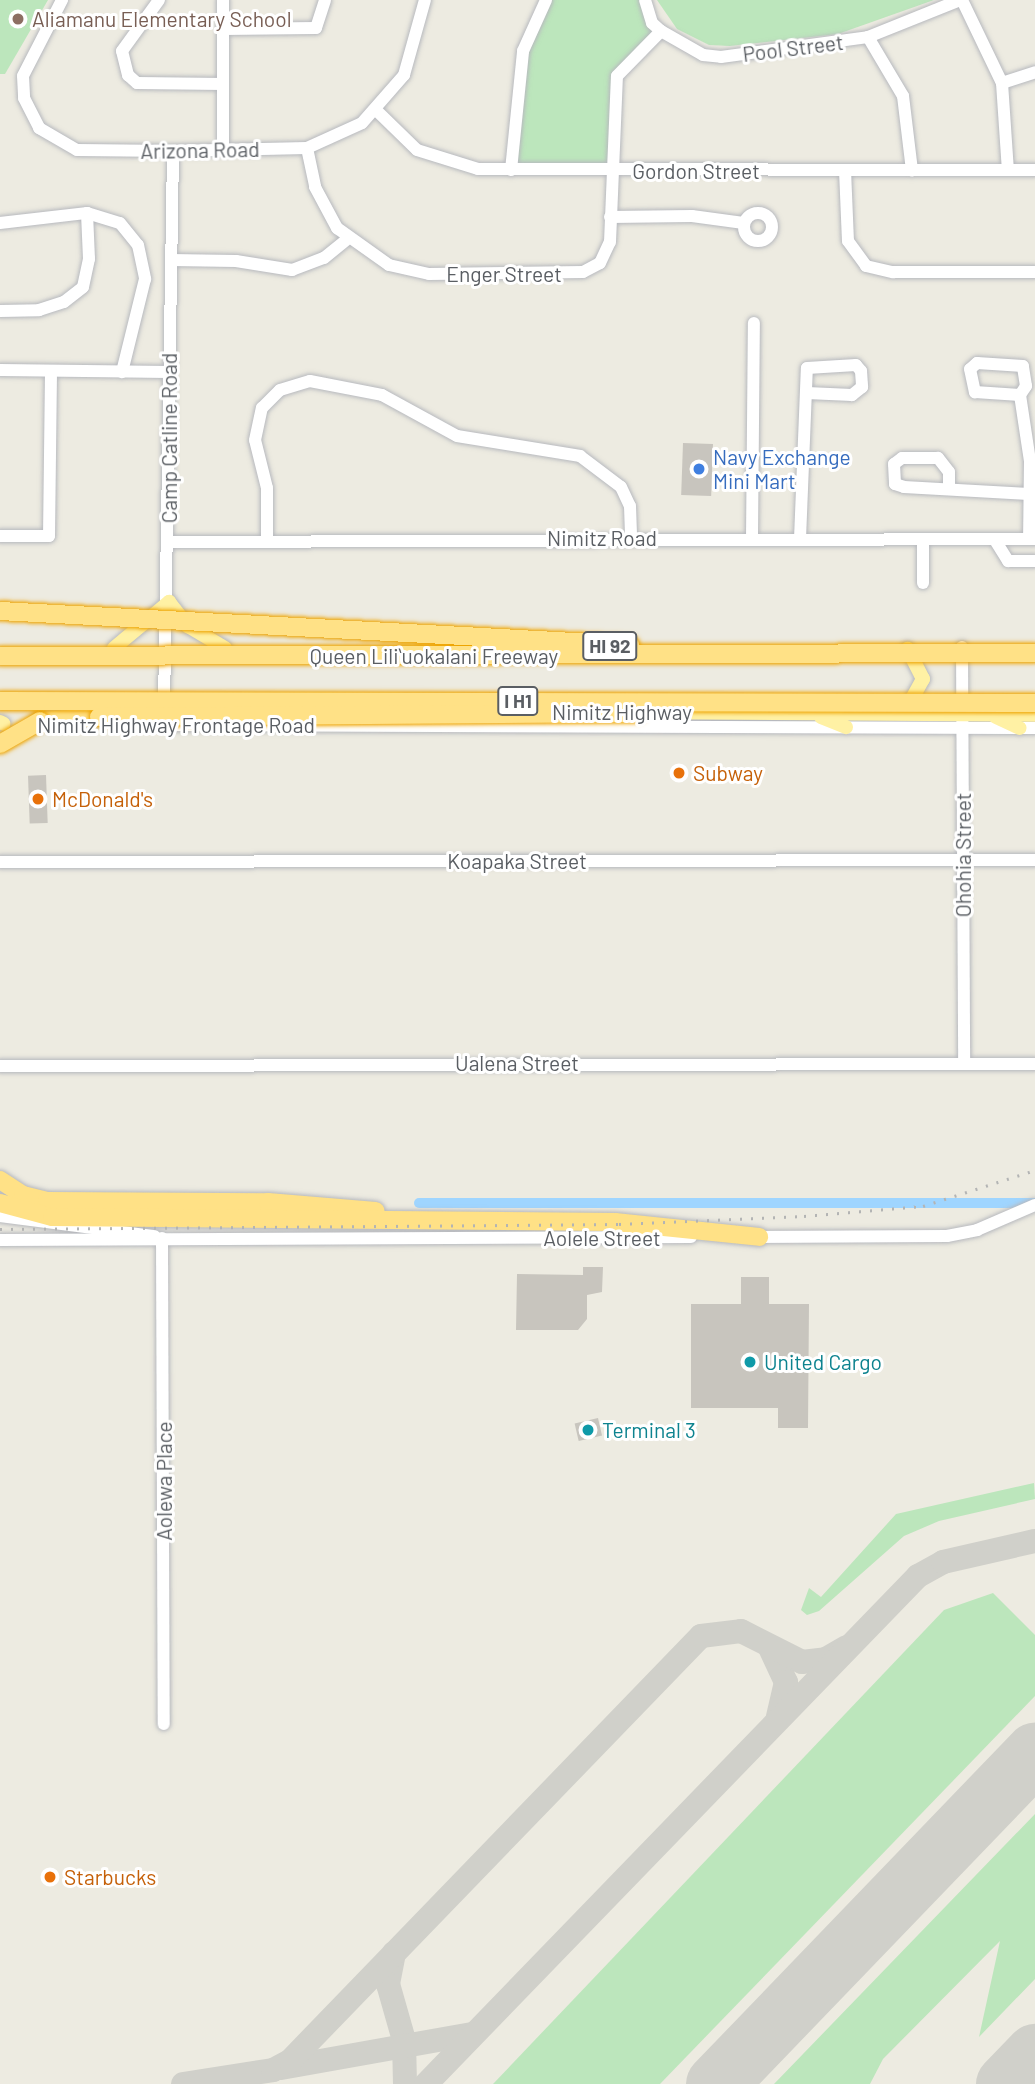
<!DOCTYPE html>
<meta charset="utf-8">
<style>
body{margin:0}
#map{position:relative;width:1035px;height:2084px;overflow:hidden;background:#edebe1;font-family:Barlow,sans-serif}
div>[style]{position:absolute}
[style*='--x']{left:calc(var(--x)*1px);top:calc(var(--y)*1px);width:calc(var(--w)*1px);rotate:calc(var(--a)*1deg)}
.green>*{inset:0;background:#bce6bc}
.canal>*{height:10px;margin:-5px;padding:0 5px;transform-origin:5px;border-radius:5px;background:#9fd5ff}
.taxiway>*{height:24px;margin:-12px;padding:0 12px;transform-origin:12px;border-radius:12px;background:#d0d0ca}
.runway>*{height:61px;margin:-30.5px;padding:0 30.5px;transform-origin:30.5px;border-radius:30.5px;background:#d0d0ca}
.building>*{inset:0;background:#c8c5be;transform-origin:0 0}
.roads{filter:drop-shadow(0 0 2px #b7b9be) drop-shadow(0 0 2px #b7b9be)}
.minor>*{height:12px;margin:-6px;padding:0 6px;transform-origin:6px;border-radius:6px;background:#fff}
.minor>.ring{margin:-6px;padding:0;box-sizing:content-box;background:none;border:12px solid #fff;border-radius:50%}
.major>*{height:14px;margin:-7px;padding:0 7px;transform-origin:7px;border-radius:7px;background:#fff1a4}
.highway>*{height:18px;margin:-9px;padding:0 9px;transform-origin:9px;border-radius:9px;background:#ffe186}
.rail>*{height:2.5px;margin-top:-1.25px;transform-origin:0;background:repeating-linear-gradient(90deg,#b3b4b4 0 2px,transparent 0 11px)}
.bridges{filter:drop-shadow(0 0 2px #eea400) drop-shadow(0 0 2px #eea400)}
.highway-bridge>*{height:18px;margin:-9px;padding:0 9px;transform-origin:9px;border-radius:9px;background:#ffe186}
.dots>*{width:19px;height:19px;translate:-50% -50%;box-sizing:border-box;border:4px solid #fff;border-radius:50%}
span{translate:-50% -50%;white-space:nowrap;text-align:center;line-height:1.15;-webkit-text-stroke:6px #fff;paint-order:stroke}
.shield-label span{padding:2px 5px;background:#fff;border:2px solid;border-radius:5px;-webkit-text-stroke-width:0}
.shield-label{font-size:19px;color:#5a5e63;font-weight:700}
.education-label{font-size:21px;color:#785e54}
.left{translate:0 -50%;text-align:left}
.street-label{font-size:21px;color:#5a5e63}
.shop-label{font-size:21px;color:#366cbe}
.food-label{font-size:21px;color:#c56008}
.culture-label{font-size:21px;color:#0d838f}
</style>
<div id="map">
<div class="green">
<i style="clip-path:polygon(0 0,48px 0,5px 74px,0 74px)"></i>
<i style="clip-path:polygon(546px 0,645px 0,661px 31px,624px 66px,611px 171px,511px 170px,523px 51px)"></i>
<i style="clip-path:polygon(657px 0,934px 0,838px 34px,730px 46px,709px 45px,677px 29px)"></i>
<i style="clip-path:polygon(1034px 1483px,1035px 1499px,939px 1521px,904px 1536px,819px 1611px,807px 1615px,801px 1610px,809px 1588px,821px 1597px,896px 1514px)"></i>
<i style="clip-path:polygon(993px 1593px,1035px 1635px,1035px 1696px,660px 2084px,493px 2084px,944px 1610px)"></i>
<i style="clip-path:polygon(1035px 1814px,1035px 1979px,979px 2037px,1000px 1941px,883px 2059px,870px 2084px,774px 2084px)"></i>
</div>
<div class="canal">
<i style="--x:419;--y:1203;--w:615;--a:0"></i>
</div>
<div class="taxiway">
<i style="--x:770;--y:1648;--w:38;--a:65"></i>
<i style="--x:786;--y:1682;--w:37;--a:103"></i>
<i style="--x:394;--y:1953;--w:32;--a:101"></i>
<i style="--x:388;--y:1984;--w:58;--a:74.1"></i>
<i style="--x:404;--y:2040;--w:44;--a:88.7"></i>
<i style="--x:281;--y:2068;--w:194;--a:-10.1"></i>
<i style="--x:183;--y:2084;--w:91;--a:-8.8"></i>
<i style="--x:273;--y:2070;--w:19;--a:-28"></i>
<i style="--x:290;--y:2061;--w:591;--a:-45.96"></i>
<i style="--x:701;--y:1636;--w:40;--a:-7.1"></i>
<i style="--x:741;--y:1631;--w:68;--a:26.9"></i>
<i style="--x:802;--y:1662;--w:24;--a:-7"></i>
<i style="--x:826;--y:1659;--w:24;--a:-30"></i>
<i style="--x:426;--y:2084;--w:707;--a:-45.92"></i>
<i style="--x:918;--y:1576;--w:29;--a:-29"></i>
<i style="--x:943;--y:1562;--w:94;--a:-12.9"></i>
</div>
<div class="runway">
<i style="--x:716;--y:2084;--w:460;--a:-46.1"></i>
<i style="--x:1006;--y:2084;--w:42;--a:-46"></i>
</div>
<div class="building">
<i style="left:683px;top:443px;width:30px;height:52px;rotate:2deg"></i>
<i style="left:46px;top:775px;width:48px;height:18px;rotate:88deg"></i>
<i style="clip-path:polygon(583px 1267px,603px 1267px,602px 1292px,587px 1295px,587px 1319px,578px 1330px,516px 1330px,517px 1274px,583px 1275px)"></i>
<i style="clip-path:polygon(741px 1277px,769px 1277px,769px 1304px,809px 1304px,808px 1428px,778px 1428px,778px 1408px,691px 1408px,691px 1304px,741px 1304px)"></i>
<i style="left:598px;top:1418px;width:18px;height:24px;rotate:77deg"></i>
</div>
<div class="roads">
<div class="minor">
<i style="--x:62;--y:0;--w:85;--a:117.2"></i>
<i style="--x:23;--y:76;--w:22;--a:87"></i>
<i style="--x:24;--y:98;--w:34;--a:63"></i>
<i style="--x:39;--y:128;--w:44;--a:30.1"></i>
<i style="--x:77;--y:150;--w:96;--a:0.6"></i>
<i style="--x:173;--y:151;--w:134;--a:-1.3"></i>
<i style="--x:307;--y:148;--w:60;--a:-24.4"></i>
<i style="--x:362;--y:123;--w:64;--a:-48.8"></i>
<i style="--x:404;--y:75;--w:78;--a:-74.4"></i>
<i style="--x:159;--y:0;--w:63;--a:126"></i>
<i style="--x:122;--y:51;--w:25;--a:76"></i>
<i style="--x:128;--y:75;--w:12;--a:42"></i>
<i style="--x:137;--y:83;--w:86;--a:0.7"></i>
<i style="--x:223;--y:0;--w:150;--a:90"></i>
<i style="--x:645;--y:0;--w:24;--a:73"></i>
<i style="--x:652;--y:23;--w:12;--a:42"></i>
<i style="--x:661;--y:31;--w:48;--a:29.7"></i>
<i style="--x:703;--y:55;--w:18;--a:6"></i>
<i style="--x:721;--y:57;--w:148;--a:-7.7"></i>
<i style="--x:868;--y:37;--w:99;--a:-21.9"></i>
<i style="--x:962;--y:0;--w:92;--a:64.3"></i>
<i style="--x:1002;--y:83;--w:87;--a:86.1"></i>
<i style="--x:223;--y:29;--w:93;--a:-0.6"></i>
<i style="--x:316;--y:28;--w:29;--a:-72"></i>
<i style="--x:868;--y:37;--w:69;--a:59.3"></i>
<i style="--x:903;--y:96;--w:75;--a:83.1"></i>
<i style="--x:1002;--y:83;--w:35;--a:-18"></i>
<i style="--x:376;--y:110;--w:57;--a:44.3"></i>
<i style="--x:417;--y:150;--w:64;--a:17.3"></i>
<i style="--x:478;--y:169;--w:557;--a:0.1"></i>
<i style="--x:307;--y:148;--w:40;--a:78"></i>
<i style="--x:315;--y:187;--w:47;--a:61.8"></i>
<i style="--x:337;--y:228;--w:64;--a:35.4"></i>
<i style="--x:389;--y:265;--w:41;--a:12.7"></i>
<i style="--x:429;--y:274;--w:154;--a:-0.7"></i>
<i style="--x:583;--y:272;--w:19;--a:-28"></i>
<i style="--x:600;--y:263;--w:23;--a:-65"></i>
<i style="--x:610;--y:242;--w:166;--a:-87.6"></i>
<i style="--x:617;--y:76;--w:63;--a:-45.6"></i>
<i style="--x:511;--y:170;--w:120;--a:-84.2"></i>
<i style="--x:523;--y:51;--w:56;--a:-65.7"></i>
<i style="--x:845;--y:170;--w:71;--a:87.6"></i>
<i style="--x:848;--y:241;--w:31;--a:54"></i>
<i style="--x:866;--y:266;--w:28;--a:13"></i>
<i style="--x:893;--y:272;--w:142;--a:0"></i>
<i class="ring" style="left:744px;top:213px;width:16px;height:16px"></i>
<i style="--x:610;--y:217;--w:82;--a:-0.7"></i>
<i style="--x:692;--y:216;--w:52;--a:7.7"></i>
<i style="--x:0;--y:223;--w:88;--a:-6.6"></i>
<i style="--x:87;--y:213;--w:34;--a:17"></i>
<i style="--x:120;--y:223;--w:28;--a:51"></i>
<i style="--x:138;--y:245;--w:35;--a:78"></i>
<i style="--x:145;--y:279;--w:96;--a:103.9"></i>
<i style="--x:171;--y:260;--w:65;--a:0.9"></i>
<i style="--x:236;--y:261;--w:57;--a:9.1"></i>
<i style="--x:292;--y:270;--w:34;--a:-21"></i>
<i style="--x:324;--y:258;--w:28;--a:-39"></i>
<i style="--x:0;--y:311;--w:39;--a:-1"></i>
<i style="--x:39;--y:310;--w:26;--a:-18"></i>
<i style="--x:64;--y:302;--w:24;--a:-38"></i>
<i style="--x:83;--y:287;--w:29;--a:-78"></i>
<i style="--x:89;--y:259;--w:46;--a:-92.5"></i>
<i style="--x:0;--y:370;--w:169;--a:0.7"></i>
<i style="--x:1020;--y:395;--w:11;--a:-56"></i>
<i style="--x:1026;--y:386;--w:20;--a:-99"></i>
<i style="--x:1023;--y:366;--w:46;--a:-176.3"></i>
<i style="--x:977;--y:363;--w:9;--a:139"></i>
<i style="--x:970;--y:369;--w:24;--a:78"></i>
<i style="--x:975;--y:392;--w:45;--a:3.8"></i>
<i style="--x:1020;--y:395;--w:67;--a:81.4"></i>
<i style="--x:1030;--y:461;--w:78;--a:90.7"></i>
<i style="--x:949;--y:487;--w:15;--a:-90"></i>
<i style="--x:949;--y:472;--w:18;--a:-128"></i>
<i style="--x:938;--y:458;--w:36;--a:180"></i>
<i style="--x:902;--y:458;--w:10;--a:143"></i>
<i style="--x:894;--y:464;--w:20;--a:87"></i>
<i style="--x:895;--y:484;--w:9;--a:18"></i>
<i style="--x:904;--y:487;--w:125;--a:3.2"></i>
<i style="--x:0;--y:536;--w:49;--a:0"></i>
<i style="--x:49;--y:536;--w:165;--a:-89.3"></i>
<i style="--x:752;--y:538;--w:215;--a:-89.5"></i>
<i style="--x:267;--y:539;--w:51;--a:-90"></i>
<i style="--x:267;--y:488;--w:49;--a:-104"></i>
<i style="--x:255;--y:440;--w:33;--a:-78"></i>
<i style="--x:262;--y:408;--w:25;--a:-45"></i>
<i style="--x:280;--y:390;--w:31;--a:-17"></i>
<i style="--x:310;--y:381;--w:73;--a:11"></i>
<i style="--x:382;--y:395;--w:85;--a:28.7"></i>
<i style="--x:457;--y:436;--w:125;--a:9.2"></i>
<i style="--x:580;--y:456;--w:51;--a:37.1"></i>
<i style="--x:621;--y:487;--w:21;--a:65"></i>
<i style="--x:630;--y:506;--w:32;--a:88"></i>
<i style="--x:800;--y:539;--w:171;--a:-87.7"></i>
<i style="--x:807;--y:368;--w:49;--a:-3.5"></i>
<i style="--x:856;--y:365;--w:8;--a:50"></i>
<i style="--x:861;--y:371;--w:16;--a:86"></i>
<i style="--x:862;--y:387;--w:13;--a:141"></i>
<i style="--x:852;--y:395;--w:45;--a:-177.5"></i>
<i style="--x:923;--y:540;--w:43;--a:90"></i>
<i style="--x:995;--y:540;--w:25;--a:58"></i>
<i style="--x:1008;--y:561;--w:27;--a:0"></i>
<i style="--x:169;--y:542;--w:866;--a:-0.2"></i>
<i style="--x:962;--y:647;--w:416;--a:89.7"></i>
<i style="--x:164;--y:707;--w:556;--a:-89.07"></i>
<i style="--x:165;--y:725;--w:870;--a:0.2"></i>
<i style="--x:0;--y:862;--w:1035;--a:-0.11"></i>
<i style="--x:0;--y:1066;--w:1035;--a:-0.11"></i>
<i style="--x:0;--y:1216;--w:156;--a:7.4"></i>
<i style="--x:751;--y:1237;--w:196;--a:-0.3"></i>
<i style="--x:947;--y:1236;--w:31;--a:-11"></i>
<i style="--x:977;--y:1230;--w:63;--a:-23.3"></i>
<i style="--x:162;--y:1238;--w:486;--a:89.8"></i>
<i style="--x:0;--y:1240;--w:691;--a:-0.25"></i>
</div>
<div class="major">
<i style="--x:114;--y:648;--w:72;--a:-39.9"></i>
<i style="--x:169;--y:602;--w:31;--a:52"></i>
<i style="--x:188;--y:626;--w:43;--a:30.7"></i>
<i style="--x:908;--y:706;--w:31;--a:-61"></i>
<i style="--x:923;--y:679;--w:34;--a:-117"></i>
<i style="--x:628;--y:712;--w:407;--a:0.4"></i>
<i style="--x:821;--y:717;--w:27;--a:22"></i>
<i style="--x:996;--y:717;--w:26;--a:25"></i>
<i style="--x:0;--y:722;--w:4;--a:27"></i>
</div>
<div class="highway">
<i style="--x:40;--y:721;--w:59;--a:-3.9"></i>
<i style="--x:0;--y:1180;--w:27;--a:33"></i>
<i style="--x:23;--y:1195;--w:25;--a:14"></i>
<i style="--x:47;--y:1201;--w:221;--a:0.3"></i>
<i style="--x:268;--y:1202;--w:108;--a:4.8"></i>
<i style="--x:0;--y:1203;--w:54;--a:15.1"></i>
<i style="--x:52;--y:1217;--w:563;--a:0.51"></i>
<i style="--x:615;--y:1222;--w:145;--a:5.9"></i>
</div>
</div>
<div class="rail">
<i style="--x:0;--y:1229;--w:619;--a:-0.46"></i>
<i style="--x:619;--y:1224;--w:185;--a:-2.5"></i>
<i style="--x:804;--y:1216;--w:119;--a:-4.8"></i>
<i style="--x:923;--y:1206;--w:118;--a:-17.8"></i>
</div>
<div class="bridges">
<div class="highway-bridge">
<i style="--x:0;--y:611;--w:631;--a:3.09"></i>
<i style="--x:0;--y:656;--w:1035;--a:-0.17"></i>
<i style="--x:0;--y:701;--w:1035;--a:0.11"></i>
<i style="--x:99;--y:717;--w:539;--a:-0.43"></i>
<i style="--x:0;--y:744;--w:46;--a:-29.9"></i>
</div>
</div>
<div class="dots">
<i style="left:18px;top:19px;background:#8d6e63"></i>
<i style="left:699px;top:469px;background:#3f7fe0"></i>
<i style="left:679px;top:773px;background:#e8710a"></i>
<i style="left:38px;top:799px;background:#e8710a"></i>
<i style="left:750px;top:1362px;background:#0f9aa8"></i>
<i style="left:588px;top:1430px;background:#0f9aa8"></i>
<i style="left:50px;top:1877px;background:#e8710a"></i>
</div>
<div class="shield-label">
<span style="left:610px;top:646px">HI 92</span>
<span style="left:518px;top:701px">I H1</span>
</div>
<div class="education-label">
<span class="left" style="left:32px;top:19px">Aliamanu Elementary School</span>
</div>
<div class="street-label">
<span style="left:793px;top:48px;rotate:-7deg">Pool Street</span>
<span style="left:200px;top:150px;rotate:-1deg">Arizona Road</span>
<span style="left:696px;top:171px">Gordon Street</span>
<span style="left:504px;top:274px">Enger Street</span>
<span style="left:169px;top:438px;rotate:-90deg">Camp Catline Road</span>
<span style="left:602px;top:538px">Nimitz Road</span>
<span style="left:434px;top:656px">Queen Liliʻuokalani Freeway</span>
<span style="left:622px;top:712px">Nimitz Highway</span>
<span style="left:176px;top:725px">Nimitz Highway Frontage Road</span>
<span style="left:963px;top:855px;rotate:-90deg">Ohohia Street</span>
<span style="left:517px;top:861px">Koapaka Street</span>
<span style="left:517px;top:1063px">Ualena Street</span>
<span style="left:602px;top:1238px">Aolele Street</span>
<span style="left:164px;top:1481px;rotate:-90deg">Aolewa Place</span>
</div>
<div class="shop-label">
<span class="left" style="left:713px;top:469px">Navy Exchange<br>Mini Mart</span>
</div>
<div class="food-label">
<span class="left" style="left:693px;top:773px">Subway</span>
<span class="left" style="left:52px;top:799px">McDonald's</span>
<span class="left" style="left:64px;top:1877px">Starbucks</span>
</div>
<div class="culture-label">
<span class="left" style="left:764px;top:1362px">United Cargo</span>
<span class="left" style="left:602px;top:1430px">Terminal 3</span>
</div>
</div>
